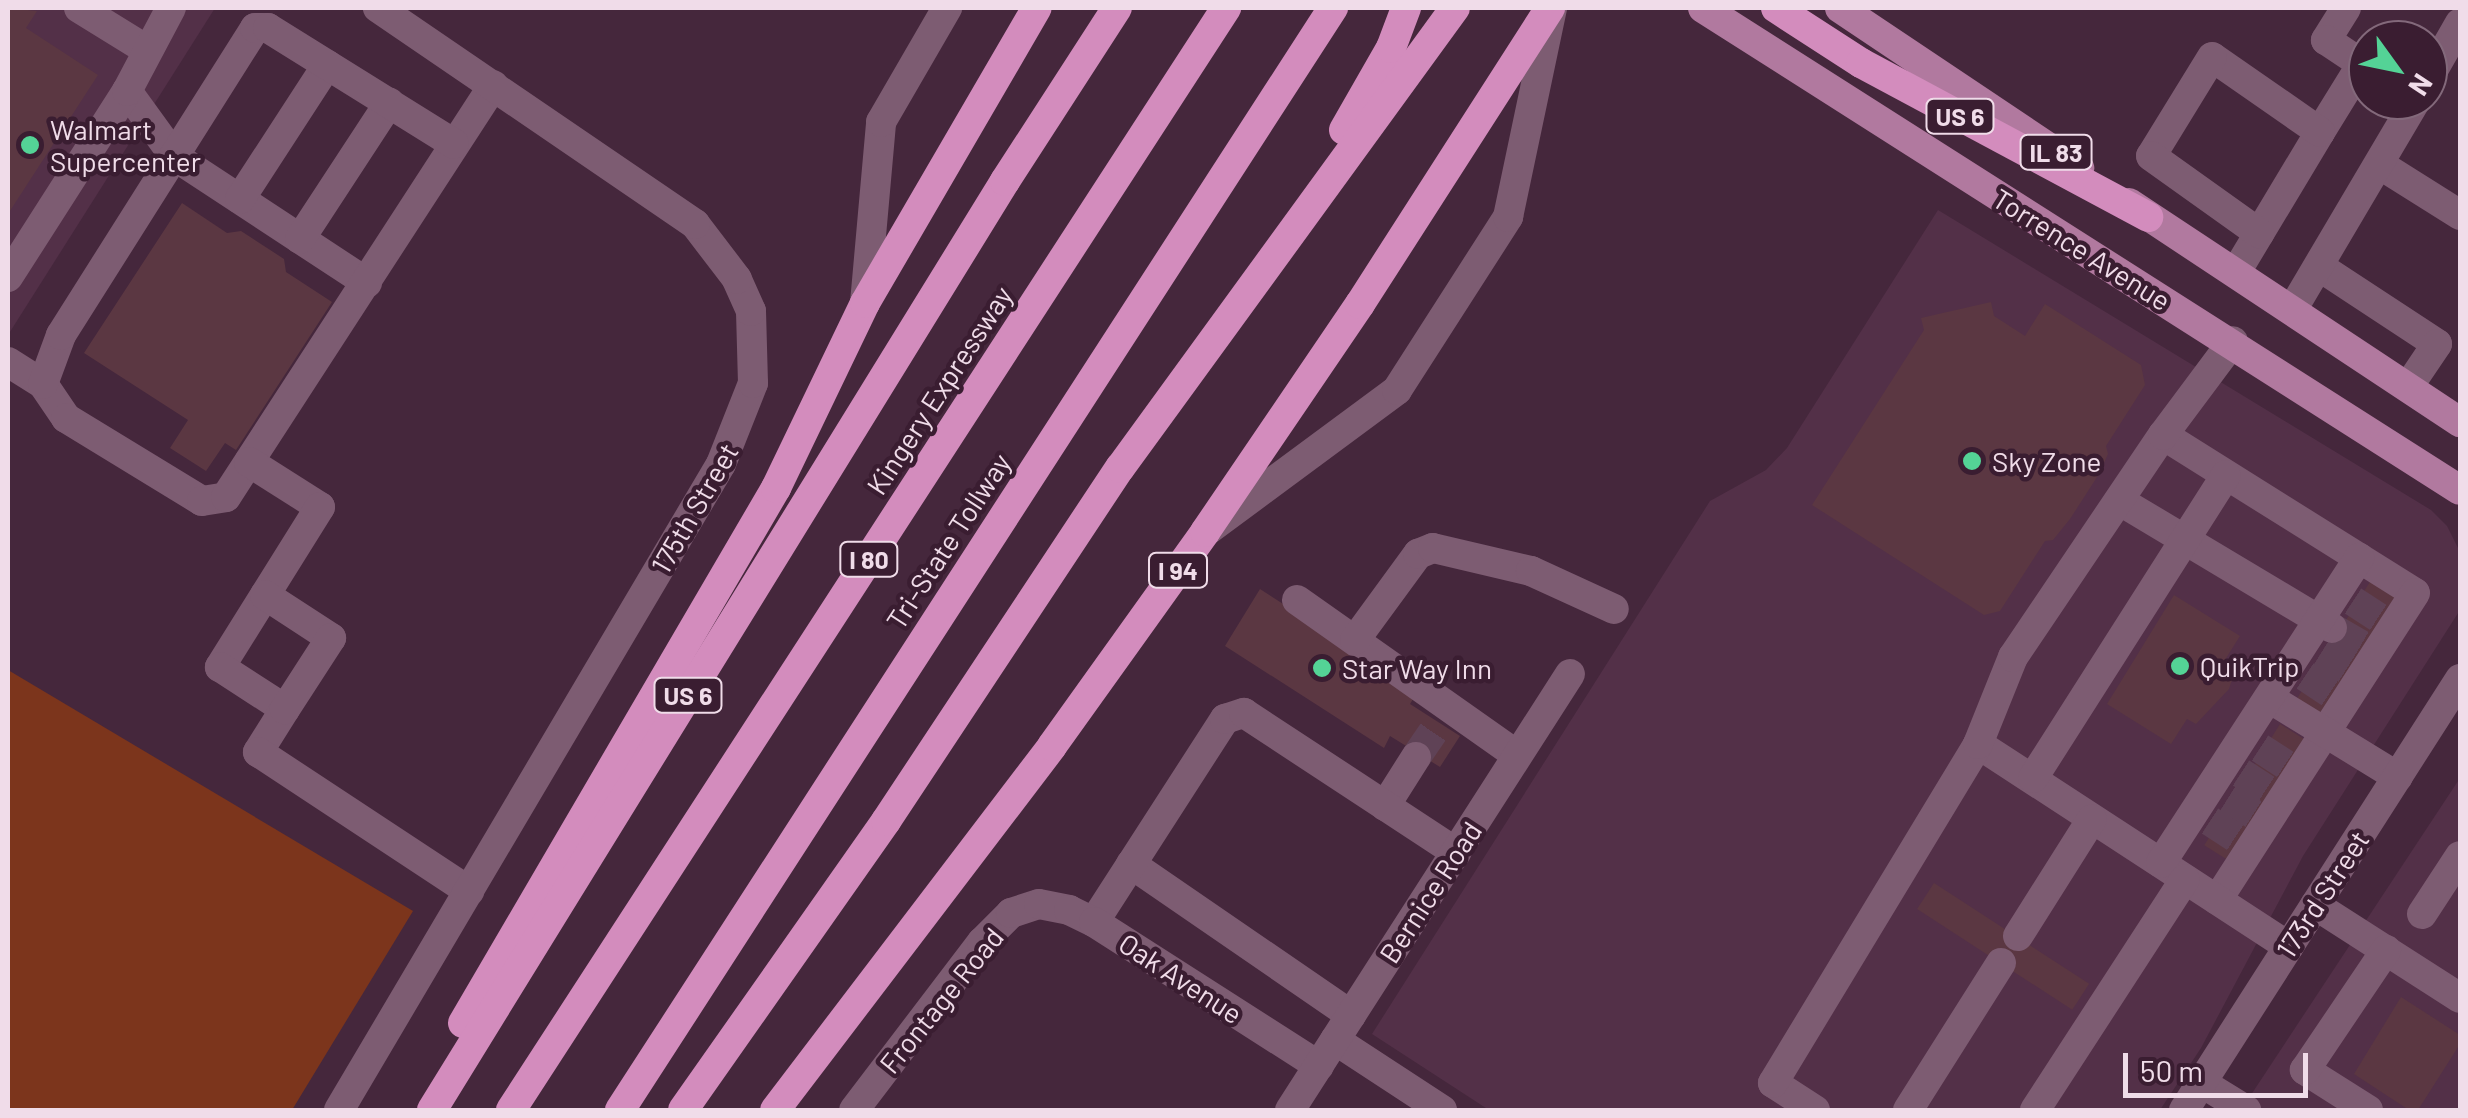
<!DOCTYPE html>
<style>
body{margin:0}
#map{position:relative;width:2468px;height:1118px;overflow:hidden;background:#45273c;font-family:Barlow,sans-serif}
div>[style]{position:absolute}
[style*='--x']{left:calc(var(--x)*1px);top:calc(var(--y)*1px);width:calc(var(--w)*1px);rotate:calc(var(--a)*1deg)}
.built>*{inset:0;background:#533048}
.green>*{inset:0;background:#7c351c}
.building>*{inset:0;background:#5b3742;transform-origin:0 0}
.minor-tunnel>*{height:30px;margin-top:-15px;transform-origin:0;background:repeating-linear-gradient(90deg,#5f4256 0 30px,transparent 0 45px)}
.minor>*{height:30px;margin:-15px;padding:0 15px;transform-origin:15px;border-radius:15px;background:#7d5c72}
.major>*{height:30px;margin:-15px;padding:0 15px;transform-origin:15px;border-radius:15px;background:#b1799f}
.highway>*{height:30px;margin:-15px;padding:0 15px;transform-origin:15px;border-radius:15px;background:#d38cbd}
.dots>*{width:28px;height:28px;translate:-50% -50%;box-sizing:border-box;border:5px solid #3a1d31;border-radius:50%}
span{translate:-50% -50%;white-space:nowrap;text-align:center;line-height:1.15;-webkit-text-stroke:9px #3a1d31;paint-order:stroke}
.shield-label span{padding:2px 8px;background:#3a1d31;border:2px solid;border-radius:8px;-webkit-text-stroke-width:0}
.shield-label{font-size:25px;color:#f0dce9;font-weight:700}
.poi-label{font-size:28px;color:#f0dce9}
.left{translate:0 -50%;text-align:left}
.street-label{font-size:28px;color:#f0dce9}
.frame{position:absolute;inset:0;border:10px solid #f0dce9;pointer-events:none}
.north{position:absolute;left:2348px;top:20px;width:100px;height:100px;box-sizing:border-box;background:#3a1d31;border:2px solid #83697b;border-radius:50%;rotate:123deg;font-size:28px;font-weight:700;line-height:40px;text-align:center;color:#f0dce9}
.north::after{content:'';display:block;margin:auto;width:35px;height:45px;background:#54d396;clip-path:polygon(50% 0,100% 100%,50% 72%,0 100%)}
.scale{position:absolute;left:2123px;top:1053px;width:185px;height:45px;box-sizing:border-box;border:5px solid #f0dce9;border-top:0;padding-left:12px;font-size:30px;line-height:35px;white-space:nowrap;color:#f0dce9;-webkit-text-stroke:8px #3a1d31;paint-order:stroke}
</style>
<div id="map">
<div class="built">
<i style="clip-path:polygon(8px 8px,215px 8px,8px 335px)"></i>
<i style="clip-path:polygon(1938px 210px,2431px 510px,2447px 526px,2458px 548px,2460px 610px,2303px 856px,2201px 1048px,2160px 1110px,1489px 1110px,1372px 1034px,1710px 501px,1766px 470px,1787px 448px)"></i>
<i style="clip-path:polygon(2460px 778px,2460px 1110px,2241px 1110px)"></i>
</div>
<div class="green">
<i style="clip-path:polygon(8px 670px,413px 911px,292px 1110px,8px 1110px)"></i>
</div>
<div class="building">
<i style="clip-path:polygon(8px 8px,37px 11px,26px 28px,98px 75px,8px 214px)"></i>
<i style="clip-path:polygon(182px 203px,227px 233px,241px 231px,284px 259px,286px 272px,332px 302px,236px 450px,225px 443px,206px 471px,170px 448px,188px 420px,84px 353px)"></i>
<i style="clip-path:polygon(1991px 302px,1994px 316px,2025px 336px,2045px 304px,2141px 365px,2145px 385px,2106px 446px,2108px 454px,2099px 474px,2070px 519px,2053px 540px,2045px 541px,2000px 611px,1984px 615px,1812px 505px,1924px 330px,1921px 318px)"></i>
<i style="left:2373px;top:577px;width:32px;height:143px;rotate:32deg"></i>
<i style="clip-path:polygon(1260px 589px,1418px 691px,1410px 704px,1460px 736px,1440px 767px,1390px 736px,1384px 748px,1225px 646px)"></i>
<i style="clip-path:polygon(2174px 595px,2240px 636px,2223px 663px,2235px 670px,2229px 689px,2196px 724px,2187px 719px,2171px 744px,2107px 704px)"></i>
<i style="left:2280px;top:724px;width:32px;height:143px;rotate:32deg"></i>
<i style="left:1934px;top:883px;width:185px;height:31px;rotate:33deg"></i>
<i style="clip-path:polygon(2401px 997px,2460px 1035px,2460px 1044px,2418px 1110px,2409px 1110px,2354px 1074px)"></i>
</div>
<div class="minor-tunnel">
<i style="--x:2353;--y:601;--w:33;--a:33"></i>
<i style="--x:2335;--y:630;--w:32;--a:30"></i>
<i style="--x:2321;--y:653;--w:32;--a:32"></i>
<i style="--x:2305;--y:676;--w:32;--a:34"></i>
<i style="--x:2260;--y:748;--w:31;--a:33"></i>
<i style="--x:1416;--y:757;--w:42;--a:-55.6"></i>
<i style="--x:2241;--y:773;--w:33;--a:33"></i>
<i style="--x:2228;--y:798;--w:31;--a:32"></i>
<i style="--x:2210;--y:821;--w:33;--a:33"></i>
</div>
<div class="minor">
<i style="--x:79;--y:8;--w:80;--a:31.7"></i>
<i style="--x:2346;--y:8;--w:38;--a:122"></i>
<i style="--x:2326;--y:40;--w:50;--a:33.7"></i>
<i style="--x:2428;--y:79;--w:64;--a:-60.3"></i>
<i style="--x:127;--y:91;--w:80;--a:54.1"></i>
<i style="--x:174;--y:156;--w:231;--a:33.3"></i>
<i style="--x:2320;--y:132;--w:80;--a:-58.3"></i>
<i style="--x:2379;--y:164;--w:96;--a:32.2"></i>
<i style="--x:240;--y:199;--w:160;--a:-57"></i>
<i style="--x:300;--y:239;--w:163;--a:-56.8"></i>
<i style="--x:2320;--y:267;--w:140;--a:33.3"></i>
<i style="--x:2437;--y:344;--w:52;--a:124"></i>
<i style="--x:2236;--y:272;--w:163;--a:-59"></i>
<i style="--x:2320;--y:132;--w:131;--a:-145.2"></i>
<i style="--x:2212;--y:57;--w:116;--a:121.6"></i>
<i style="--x:2151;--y:156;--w:133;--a:35.5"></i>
<i style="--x:8;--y:277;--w:221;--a:-57.4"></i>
<i style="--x:127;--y:91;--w:94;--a:-62.1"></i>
<i style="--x:865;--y:303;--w:182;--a:-84.9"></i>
<i style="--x:881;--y:122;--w:132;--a:-59.9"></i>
<i style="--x:2292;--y:310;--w:244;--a:-59.4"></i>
<i style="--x:8;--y:362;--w:41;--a:32.2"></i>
<i style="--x:43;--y:384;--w:41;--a:55.9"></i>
<i style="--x:66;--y:418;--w:159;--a:31.4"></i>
<i style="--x:202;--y:501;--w:24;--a:-9"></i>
<i style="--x:226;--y:497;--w:491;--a:-57"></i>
<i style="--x:43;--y:384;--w:52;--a:-69.8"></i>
<i style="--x:61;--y:335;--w:363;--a:-57.7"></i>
<i style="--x:255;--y:28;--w:13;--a:0"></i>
<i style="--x:268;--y:28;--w:219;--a:31.9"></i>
<i style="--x:2163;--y:435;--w:297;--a:32.1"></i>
<i style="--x:2415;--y:593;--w:365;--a:122.8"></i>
<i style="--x:249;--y:462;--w:84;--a:32.4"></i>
<i style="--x:320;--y:507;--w:189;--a:122"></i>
<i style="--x:220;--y:667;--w:77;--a:32.9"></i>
<i style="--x:285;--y:709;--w:51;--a:122.1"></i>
<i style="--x:258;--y:752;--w:253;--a:33.4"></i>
<i style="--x:2120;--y:501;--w:247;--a:30.9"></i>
<i style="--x:1208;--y:530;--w:235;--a:-36.5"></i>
<i style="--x:1397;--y:390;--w:206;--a:-57.3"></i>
<i style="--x:1508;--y:217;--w:214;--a:-78.1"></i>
<i style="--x:265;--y:595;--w:79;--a:33.1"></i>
<i style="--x:331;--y:638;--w:85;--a:122.9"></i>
<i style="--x:1297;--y:600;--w:269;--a:35.2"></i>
<i style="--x:1355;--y:640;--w:107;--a:-53.8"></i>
<i style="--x:1418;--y:554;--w:16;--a:-22"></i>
<i style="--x:1433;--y:548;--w:101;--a:13.2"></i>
<i style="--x:1531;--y:571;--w:91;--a:24.6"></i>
<i style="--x:2269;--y:698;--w:151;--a:31.5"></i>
<i style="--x:1978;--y:744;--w:371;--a:33.1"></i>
<i style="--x:2033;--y:778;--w:359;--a:-57.5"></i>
<i style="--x:1385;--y:806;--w:58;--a:-57.7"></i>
<i style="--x:2161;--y:863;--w:364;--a:-57"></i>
<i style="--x:1131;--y:864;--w:267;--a:34.5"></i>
<i style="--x:2315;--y:905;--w:172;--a:32.7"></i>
<i style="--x:2422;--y:914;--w:69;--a:-56.8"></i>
<i style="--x:1094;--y:922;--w:242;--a:-57.2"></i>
<i style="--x:1225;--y:719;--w:20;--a:-18"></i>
<i style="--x:1244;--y:713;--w:254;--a:33.3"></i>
<i style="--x:2018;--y:936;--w:138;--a:-57.7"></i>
<i style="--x:1335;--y:1040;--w:128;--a:33.2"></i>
<i style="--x:2202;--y:1083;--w:52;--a:31.5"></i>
<i style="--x:339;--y:1110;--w:750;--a:-59.4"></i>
<i style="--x:721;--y:464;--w:87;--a:-68.4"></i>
<i style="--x:753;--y:383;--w:72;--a:-91.6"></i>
<i style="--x:751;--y:311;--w:35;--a:-114"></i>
<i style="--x:737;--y:279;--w:69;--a:-127.4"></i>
<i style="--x:695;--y:224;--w:384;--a:-145.7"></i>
<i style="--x:854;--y:1110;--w:211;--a:-52.7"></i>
<i style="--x:982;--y:942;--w:41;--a:-45"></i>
<i style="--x:1011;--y:913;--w:29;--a:-18"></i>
<i style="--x:1039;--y:904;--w:31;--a:11"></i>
<i style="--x:1069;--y:910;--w:28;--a:26"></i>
<i style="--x:1094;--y:922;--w:267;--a:32.6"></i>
<i style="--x:1290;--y:1110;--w:518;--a:-57.29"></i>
<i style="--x:1815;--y:1110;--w:50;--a:-147.3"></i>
<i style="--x:1773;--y:1083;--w:396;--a:-58.8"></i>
<i style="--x:1978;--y:744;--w:94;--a:-68.1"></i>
<i style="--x:2013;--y:657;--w:268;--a:-56"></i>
<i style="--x:2163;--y:435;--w:117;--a:-53.3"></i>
<i style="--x:1908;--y:1110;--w:174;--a:-57.7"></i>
<i style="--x:2035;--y:1110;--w:275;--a:-57"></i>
<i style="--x:2184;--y:1110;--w:512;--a:-57.37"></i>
<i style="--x:2368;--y:1110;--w:75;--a:-147.6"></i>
<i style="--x:2305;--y:1070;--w:145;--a:-56"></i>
</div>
<div class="major">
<i style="--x:1703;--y:8;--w:897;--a:32.49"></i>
<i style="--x:1840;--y:8;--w:288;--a:33.8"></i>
<i style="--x:2129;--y:203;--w:397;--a:33.5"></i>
</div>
<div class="highway">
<i style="--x:1776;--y:8;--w:101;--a:32.9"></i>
<i style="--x:1861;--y:63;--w:326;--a:28.2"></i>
<i style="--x:1344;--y:130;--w:95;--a:-60.2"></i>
<i style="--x:1391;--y:48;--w:43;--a:-69.4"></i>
<i style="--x:463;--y:1023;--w:620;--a:-59.67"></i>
<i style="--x:776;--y:488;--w:205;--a:-64.3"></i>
<i style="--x:865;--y:303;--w:341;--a:-59.8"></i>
<i style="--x:432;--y:1110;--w:1091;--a:-58.33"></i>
<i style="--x:1005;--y:181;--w:206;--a:-57.1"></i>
<i style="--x:511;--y:1110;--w:1314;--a:-57.02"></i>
<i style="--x:620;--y:1110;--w:1313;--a:-57.1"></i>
<i style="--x:683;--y:1110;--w:353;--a:-54.9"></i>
<i style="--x:886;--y:821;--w:424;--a:-56.5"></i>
<i style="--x:1120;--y:468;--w:569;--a:-53.94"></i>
<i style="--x:775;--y:1110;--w:457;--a:-52.7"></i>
<i style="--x:1052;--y:746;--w:263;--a:-54.4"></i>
<i style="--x:1205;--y:532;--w:276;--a:-55.8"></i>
<i style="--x:1360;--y:304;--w:352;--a:-57.3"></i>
</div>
<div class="dots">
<i style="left:30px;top:145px;background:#54d396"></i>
<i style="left:1972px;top:461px;background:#54d396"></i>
<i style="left:2180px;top:666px;background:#54d396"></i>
<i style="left:1322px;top:668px;background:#54d396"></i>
</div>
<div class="shield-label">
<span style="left:1960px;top:116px">US 6</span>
<span style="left:2056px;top:152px">IL 83</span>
<span style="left:869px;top:559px">I 80</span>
<span style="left:1178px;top:570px">I 94</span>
<span style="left:688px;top:695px">US 6</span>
</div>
<div class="poi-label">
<span class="left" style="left:50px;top:145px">Walmart<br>Supercenter</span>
<span class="left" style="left:1992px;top:461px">Sky Zone</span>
<span class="left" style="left:2200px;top:666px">QuikTrip</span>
<span class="left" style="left:1342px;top:668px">Star Way Inn</span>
</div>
<div class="street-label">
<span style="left:2082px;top:249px;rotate:32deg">Torrence Avenue</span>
<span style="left:939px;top:390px;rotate:-57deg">Kingery Expressway</span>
<span style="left:694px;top:508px;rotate:-60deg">175th Street</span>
<span style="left:948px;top:541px;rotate:-57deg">Tri-State Tollway</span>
<span style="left:1430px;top:892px;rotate:-57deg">Bernice Road</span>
<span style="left:2322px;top:894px;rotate:-57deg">173rd Street</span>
<span style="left:1181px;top:978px;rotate:33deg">Oak Avenue</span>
<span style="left:941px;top:1000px;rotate:-51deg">Frontage Road</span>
</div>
<div class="frame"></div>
<div class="north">N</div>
<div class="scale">50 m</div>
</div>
